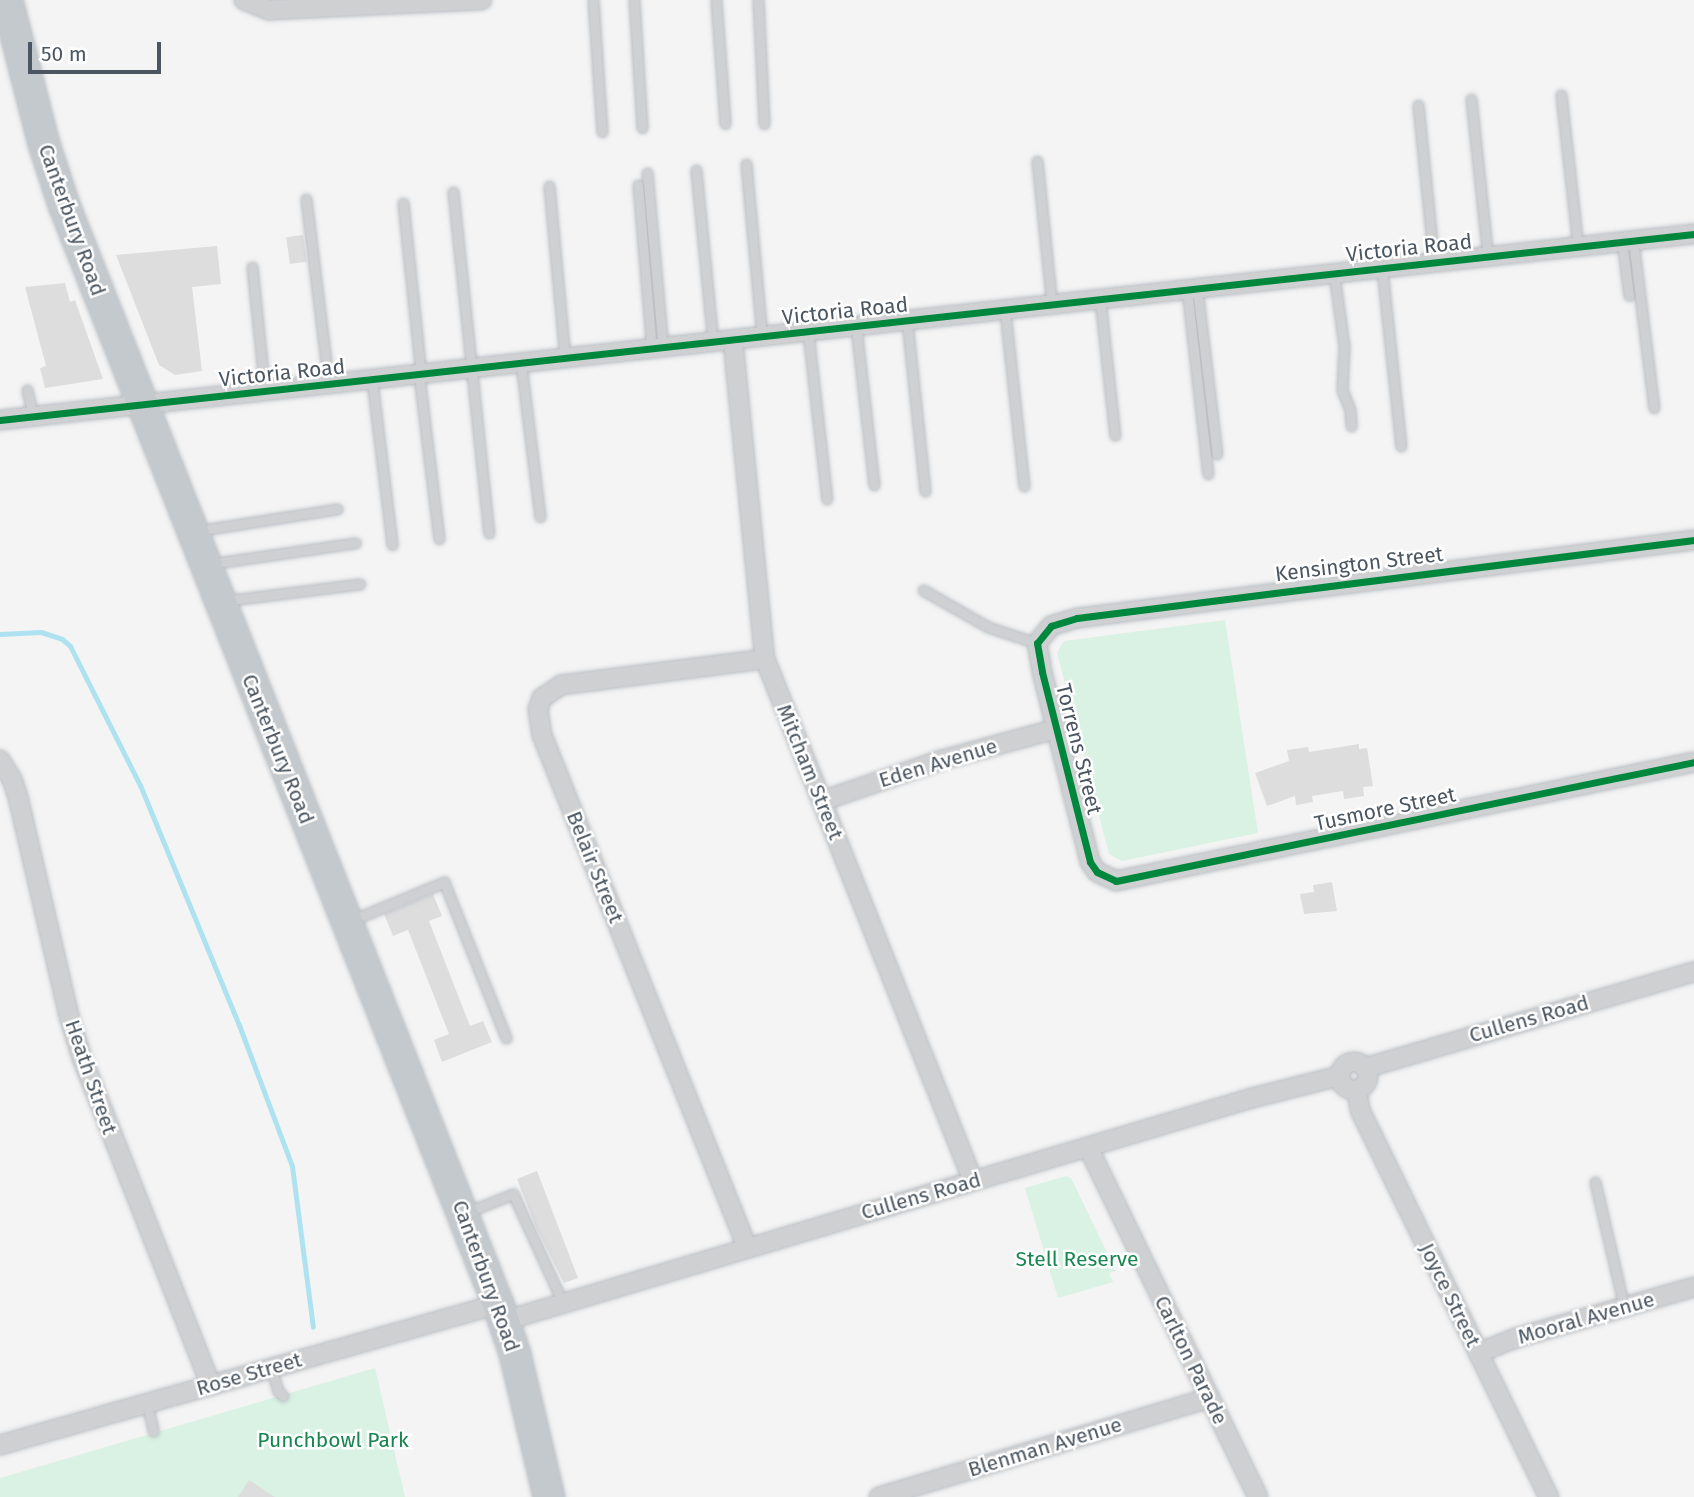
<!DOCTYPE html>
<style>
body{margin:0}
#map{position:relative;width:1694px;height:1497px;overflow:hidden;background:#f4f4f4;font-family:"Fira Sans",sans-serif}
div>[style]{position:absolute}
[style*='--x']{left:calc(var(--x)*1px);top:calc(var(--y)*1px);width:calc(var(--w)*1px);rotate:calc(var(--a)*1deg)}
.green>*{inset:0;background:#d9f2e3}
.stream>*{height:5px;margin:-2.5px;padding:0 2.5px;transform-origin:2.5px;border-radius:2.5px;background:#aee2f0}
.building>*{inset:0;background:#ddddde;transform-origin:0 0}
.roads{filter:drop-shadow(0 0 2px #b9bec3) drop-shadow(0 0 2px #b9bec3)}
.service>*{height:9px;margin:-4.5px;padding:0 4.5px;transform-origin:4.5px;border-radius:4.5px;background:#ced0d2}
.minor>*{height:18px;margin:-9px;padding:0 9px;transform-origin:9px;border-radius:9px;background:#ced0d2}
.minor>.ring{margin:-9px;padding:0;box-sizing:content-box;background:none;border:18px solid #ced0d2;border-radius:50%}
.trunk>*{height:30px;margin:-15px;padding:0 15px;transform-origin:15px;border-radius:15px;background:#c4c9cd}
.cycleway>*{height:7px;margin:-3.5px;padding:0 3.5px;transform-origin:3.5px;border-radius:3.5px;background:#00873e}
span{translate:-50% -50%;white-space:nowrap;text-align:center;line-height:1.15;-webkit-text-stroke:5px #fff;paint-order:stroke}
.street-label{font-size:21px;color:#4a5661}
.park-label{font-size:21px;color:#17864f}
.scale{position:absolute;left:28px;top:42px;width:133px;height:32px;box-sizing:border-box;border:4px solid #4a5661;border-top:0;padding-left:9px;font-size:21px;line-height:24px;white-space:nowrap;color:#4a5661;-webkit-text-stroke:5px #fff;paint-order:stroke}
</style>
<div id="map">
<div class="green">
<i style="clip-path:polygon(1225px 620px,1258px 833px,1122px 861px,1109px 854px,1057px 653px,1064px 641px)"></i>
<i style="clip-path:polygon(1066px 1176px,1071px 1178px,1116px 1271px,1109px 1273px,1113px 1282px,1058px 1298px,1025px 1188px)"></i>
<i style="clip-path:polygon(375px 1368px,405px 1497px,0 1497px,0 1478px)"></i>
</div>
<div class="stream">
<i style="--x:0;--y:634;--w:41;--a:-2.8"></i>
<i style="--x:41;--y:632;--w:22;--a:18"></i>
<i style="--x:62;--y:639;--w:11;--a:41"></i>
<i style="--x:70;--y:646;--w:156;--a:63.3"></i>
<i style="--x:140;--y:785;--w:260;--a:67.6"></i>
<i style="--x:239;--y:1025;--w:151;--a:69.4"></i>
<i style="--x:292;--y:1166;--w:162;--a:82.6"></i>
</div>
<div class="building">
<i style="left:303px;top:235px;width:27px;height:17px;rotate:82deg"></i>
<i style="clip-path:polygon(217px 246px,221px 284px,192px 287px,202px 371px,175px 375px,159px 365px,116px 255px)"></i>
<i style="clip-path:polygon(65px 283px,70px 302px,75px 300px,103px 379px,45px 388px,40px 368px,46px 366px,25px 287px)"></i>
<i style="clip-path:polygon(1359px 744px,1359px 749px,1367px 748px,1373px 786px,1363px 787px,1364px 796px,1344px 799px,1343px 791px,1312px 796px,1313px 802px,1296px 805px,1295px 796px,1267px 806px,1255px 773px,1289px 761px,1287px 750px,1308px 747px,1309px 752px)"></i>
<i style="clip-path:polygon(1332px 882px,1337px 911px,1304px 914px,1300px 894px,1314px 892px,1313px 885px)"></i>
<i style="clip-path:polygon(433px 894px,442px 916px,429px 921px,470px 1026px,483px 1021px,492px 1042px,442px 1062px,434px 1040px,449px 1034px,408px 930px,393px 936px,384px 914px)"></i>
<i style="clip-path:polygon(537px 1171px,578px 1278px,564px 1283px,536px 1227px,517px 1179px)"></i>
<i style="clip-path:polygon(249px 1480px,275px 1497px,238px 1497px)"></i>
</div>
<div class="roads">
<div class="service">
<i style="--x:593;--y:0;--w:132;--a:86.1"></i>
<i style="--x:634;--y:0;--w:128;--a:86.4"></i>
<i style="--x:716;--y:0;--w:124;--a:85.8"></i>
<i style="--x:758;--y:0;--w:124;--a:87.2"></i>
<i style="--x:1561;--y:95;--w:153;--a:83.6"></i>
<i style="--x:1471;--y:99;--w:159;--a:83.9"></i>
<i style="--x:1418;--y:105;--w:159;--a:84.2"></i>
<i style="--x:1037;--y:161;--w:146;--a:84.1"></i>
<i style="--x:746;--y:164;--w:175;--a:84.7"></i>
<i style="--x:696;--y:170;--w:174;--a:84.4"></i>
<i style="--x:647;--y:173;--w:177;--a:84.8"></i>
<i style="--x:638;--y:185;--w:166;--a:85.2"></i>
<i style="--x:549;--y:186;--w:175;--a:84.7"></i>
<i style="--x:453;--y:192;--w:343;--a:84"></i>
<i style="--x:306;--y:199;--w:187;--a:83"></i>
<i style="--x:403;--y:203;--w:173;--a:84"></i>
<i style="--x:1633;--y:240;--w:169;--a:82.9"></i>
<i style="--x:1622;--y:242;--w:54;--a:82.6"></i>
<i style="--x:252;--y:267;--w:127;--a:84.1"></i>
<i style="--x:1382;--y:269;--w:178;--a:83.9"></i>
<i style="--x:1334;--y:274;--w:73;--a:82.1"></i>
<i style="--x:1344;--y:346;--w:44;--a:92.6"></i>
<i style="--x:1342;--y:390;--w:22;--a:68"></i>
<i style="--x:1350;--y:410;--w:16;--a:86"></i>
<i style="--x:1197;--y:289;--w:166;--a:83.1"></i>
<i style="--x:1187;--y:290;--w:185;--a:83.5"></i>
<i style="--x:1100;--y:300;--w:136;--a:83.7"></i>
<i style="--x:1005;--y:311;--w:176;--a:83.8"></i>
<i style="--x:907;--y:322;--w:170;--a:83.9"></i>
<i style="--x:856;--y:327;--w:159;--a:83.5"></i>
<i style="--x:808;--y:333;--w:167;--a:83.5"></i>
<i style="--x:521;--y:364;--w:154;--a:82.9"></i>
<i style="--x:419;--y:376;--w:164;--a:83"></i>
<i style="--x:372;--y:381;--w:165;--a:83"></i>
<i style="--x:27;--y:390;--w:27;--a:77"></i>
<i style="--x:196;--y:531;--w:143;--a:-8.9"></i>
<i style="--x:209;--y:564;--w:148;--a:-8.2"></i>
<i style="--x:923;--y:590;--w:75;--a:29.6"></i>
<i style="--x:988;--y:627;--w:52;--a:18.1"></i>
<i style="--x:223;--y:601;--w:138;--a:-7.1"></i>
<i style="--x:350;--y:921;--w:102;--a:-22.5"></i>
<i style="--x:444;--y:882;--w:168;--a:68.3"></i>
<i style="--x:1595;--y:1182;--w:128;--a:76.9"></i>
<i style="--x:465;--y:1213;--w:52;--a:-21.6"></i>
<i style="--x:513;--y:1194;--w:120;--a:65.4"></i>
<i style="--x:271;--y:1368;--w:24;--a:73"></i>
<i style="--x:278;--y:1391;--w:7;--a:45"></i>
<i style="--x:147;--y:1404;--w:28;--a:77"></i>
</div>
<div class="minor">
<i style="--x:244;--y:0;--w:27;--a:22"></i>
<i style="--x:269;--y:10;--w:213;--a:-2.7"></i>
<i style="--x:733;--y:341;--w:320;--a:84.3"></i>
<i style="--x:765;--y:659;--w:562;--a:68.27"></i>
<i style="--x:0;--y:420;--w:1704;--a:-6.27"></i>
<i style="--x:1694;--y:540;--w:622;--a:172.79"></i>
<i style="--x:1077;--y:618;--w:27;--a:163"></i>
<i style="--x:1051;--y:626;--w:22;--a:129"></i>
<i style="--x:1037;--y:643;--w:29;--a:80"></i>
<i style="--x:1042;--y:672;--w:196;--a:75.8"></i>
<i style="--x:1090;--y:862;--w:12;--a:55"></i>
<i style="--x:1097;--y:872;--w:21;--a:25"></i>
<i style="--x:1116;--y:881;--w:590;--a:-11.63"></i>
<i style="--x:0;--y:760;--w:22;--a:58"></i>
<i style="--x:12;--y:779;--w:19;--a:72"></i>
<i style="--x:18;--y:797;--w:225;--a:76.9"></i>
<i style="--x:69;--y:1016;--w:44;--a:72.8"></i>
<i style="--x:82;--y:1058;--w:352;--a:68.5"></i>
<i style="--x:822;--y:801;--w:123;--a:-19"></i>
<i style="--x:938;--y:761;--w:122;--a:-15.2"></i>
<i class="ring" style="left:1340px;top:1062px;width:10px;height:10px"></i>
<i style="--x:1365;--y:1068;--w:343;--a:-16.3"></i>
<i style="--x:1357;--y:1091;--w:19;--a:81"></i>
<i style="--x:1360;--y:1110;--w:431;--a:64"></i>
<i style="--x:1088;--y:1147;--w:389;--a:64.1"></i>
<i style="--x:747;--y:1247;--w:552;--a:-111.82"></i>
<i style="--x:542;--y:735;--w:26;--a:-99"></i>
<i style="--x:538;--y:709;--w:12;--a:-70"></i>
<i style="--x:542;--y:698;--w:23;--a:-34"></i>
<i style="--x:561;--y:685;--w:206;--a:-7.3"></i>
<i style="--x:504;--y:1321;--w:781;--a:-16.6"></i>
<i style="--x:1252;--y:1098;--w:90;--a:-14.2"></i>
<i style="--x:1478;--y:1353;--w:41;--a:-21.5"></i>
<i style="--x:1516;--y:1338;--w:185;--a:-16"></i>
<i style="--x:0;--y:1445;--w:518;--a:-15.81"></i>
<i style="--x:879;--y:1497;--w:345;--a:-16.7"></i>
</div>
<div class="trunk">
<i style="--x:7;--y:0;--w:149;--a:75.6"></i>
<i style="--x:44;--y:144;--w:64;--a:71.8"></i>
<i style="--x:64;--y:205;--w:1182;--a:68.45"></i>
<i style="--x:498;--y:1304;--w:53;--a:71.2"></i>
<i style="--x:515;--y:1354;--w:147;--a:76.6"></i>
</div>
</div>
<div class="cycleway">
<i style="--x:0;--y:420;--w:1704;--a:-6.27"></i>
<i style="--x:1694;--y:540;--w:622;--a:172.79"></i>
<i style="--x:1077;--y:618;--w:27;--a:163"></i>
<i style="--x:1051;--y:626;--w:22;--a:129"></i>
<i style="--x:1037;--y:643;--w:29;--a:80"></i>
<i style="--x:1042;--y:672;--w:196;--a:75.8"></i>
<i style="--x:1090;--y:862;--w:12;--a:55"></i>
<i style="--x:1097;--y:872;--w:21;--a:25"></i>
<i style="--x:1116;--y:881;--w:590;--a:-11.63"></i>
</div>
<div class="street-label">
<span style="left:72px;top:220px;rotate:70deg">Canterbury Road</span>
<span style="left:1409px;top:248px;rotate:-6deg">Victoria Road</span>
<span style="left:845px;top:311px;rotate:-6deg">Victoria Road</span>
<span style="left:282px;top:373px;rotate:-6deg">Victoria Road</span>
<span style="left:1359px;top:564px;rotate:-7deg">Kensington Street</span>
<span style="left:278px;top:749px;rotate:68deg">Canterbury Road</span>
<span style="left:1079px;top:749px;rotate:76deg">Torrens Street</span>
<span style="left:938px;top:763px;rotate:-17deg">Eden Avenue</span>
<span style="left:810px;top:772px;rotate:68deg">Mitcham Street</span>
<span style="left:1385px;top:809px;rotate:-12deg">Tusmore Street</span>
<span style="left:595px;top:867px;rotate:68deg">Belair Street</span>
<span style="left:1529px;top:1019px;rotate:-16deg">Cullens Road</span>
<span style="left:91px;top:1077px;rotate:71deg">Heath Street</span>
<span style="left:921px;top:1196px;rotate:-16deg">Cullens Road</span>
<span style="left:486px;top:1276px;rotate:70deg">Canterbury Road</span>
<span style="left:1450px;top:1295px;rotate:64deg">Joyce Street</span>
<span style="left:1586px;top:1318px;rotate:-16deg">Mooral Avenue</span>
<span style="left:1191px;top:1360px;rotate:64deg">Carlton Parade</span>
<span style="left:249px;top:1374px;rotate:-16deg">Rose Street</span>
<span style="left:1045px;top:1447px;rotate:-17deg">Blenman Avenue</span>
</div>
<div class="park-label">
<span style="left:1077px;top:1259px">Stell Reserve</span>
<span style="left:333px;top:1440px">Punchbowl Park</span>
</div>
<div class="scale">50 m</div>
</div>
